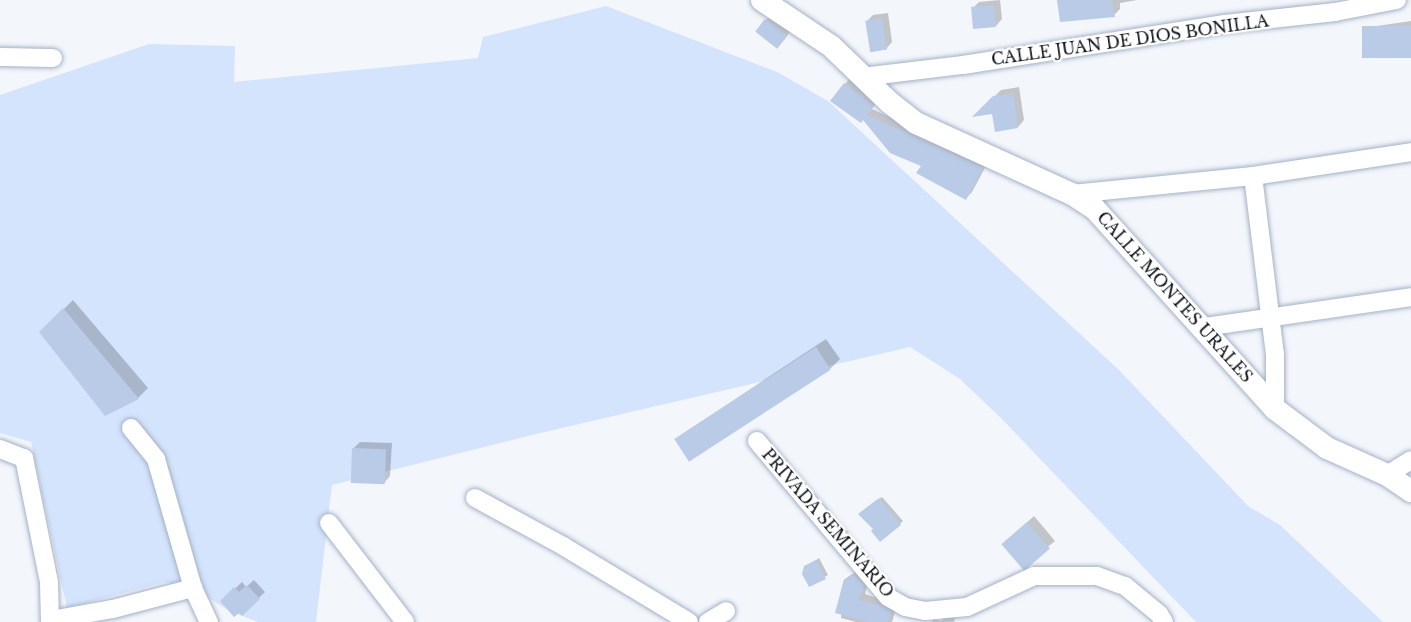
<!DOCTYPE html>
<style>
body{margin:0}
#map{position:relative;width:1411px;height:622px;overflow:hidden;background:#f3f6fb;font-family:"Libre Baskerville",serif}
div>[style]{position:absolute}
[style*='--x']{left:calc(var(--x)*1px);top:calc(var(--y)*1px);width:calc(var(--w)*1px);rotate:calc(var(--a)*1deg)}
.green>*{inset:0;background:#d4e4fd}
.shadow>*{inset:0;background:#0003}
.building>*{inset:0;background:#b9cbe6;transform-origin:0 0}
.roads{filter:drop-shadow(0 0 2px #a3b1c7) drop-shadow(0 0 2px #a3b1c7)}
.minor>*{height:18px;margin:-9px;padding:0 9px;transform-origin:9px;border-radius:9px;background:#fff}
.tertiary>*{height:22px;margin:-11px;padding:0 11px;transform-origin:11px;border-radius:11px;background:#fff}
span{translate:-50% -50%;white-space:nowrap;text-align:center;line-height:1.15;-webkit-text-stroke:4.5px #fff;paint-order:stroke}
.street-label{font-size:16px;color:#0c1119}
</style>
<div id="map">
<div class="green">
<i style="clip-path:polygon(606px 6px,777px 72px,828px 101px,1119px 370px,1248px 506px,1280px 525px,1383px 622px,1196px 622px,1002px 419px,960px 379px,910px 347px,532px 435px,332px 485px,316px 622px,258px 622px,228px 610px,193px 588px,165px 582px,67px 608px,31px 442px,0 433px,0 95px,149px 44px,235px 46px,234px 82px,478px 58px,483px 37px)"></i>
</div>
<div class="shadow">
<i style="clip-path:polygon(1000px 0,1002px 19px,996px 26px,973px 8px,979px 2px)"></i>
<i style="clip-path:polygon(1058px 0,1137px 0,1120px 3px,1120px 9px,1114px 15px)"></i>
<i style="clip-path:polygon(888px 13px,892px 42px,886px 49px,866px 22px,873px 15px)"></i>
<i style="clip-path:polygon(772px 14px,792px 29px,784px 40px,766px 20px)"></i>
<i style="clip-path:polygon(1411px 21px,1411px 56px,1364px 33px,1370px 27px)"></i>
<i style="clip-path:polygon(851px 77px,879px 99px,872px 109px,988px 162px,972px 192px,966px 198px,864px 118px,832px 100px)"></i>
<i style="clip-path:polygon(1019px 87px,1024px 120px,1018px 127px,994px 113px,976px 115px,1001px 90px)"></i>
<i style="clip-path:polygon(73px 300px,148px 388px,138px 398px,105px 415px,41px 332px)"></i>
<i style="clip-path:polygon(826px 339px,840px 359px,830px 369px,677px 441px,687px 431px)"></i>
<i style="clip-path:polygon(360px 442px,392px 443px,390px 476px,384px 483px,354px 448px)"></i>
<i style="clip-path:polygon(882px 497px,903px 521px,900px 524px,863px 511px)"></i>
<i style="clip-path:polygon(1034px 516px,1055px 541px,1023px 567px,1024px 525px)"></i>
<i style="clip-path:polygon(819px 558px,828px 575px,810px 585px,806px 567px)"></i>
<i style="clip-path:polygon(858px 570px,869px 579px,865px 594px,897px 605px,892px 622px,856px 622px,841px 618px,845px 579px)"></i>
<i style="clip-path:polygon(254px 580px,265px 592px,242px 614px,222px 601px,242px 582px,246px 587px)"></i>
<i style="clip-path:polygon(956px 614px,954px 622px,931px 622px,934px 619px,941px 621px,947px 615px)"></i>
</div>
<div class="building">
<i style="clip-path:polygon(1057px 0,1112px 0,1115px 17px,1060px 22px)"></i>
<i style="left:994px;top:5px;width:22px;height:23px;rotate:85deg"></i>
<i style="left:882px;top:18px;width:32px;height:17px;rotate:81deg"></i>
<i style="left:765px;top:19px;width:28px;height:16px;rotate:38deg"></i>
<i style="left:1411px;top:26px;width:32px;height:49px;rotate:90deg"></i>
<i style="clip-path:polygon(844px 83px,874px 106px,867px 115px,983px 168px,966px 200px,916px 173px,921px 166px,890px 153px,863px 120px,861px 123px,830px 101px)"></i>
<i style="clip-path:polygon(1013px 93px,1018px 128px,995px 132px,992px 114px,972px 117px,993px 96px)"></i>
<i style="clip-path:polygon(63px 308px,139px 399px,105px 416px,39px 332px)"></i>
<i style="left:816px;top:347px;width:27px;height:169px;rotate:57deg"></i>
<i style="left:352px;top:448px;width:34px;height:35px;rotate:2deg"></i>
<i style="clip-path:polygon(879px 498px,901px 525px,880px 542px,871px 531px,873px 529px,858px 514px)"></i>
<i style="left:1027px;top:522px;width:35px;height:34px;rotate:49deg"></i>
<i style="clip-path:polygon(816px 560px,826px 579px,809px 587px,802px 574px,804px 566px)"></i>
<i style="clip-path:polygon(850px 575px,857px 578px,864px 586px,859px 600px,881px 606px,891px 612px,888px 622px,869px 622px,835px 613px,844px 579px,849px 580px)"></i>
<i style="clip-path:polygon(247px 585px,260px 599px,242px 616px,239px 613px,234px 617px,220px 601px,234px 587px,239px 592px)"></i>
</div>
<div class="roads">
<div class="minor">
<i style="--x:0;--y:57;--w:53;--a:1.1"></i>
<i style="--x:862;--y:77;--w:102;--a:-6.8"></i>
<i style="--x:963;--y:65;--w:265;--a:-8.9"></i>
<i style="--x:1225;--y:24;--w:111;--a:-6.2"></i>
<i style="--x:1335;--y:12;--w:63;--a:-11"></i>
<i style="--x:1253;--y:176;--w:179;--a:83"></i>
<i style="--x:1275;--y:354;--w:55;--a:90"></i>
<i style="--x:1072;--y:194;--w:182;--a:-5.7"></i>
<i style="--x:1253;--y:176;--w:160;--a:-8.6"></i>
<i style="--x:1204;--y:327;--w:209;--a:-8.2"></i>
<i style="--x:131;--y:428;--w:40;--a:51"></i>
<i style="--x:156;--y:459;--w:134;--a:74"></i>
<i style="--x:193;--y:588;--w:38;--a:65"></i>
<i style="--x:757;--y:441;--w:204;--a:50"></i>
<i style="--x:888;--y:597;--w:20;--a:30"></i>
<i style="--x:905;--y:607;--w:20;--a:11"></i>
<i style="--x:925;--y:611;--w:42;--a:-5.4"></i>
<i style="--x:967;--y:607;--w:74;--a:-24.8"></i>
<i style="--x:1034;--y:576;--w:63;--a:0"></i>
<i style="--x:1097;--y:576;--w:30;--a:20"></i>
<i style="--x:1125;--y:586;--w:44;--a:39.5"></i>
<i style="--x:1159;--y:614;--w:9;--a:58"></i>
<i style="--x:0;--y:449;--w:26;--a:21"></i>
<i style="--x:24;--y:458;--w:126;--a:78.6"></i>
<i style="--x:49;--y:582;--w:40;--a:88.6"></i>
<i style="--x:1387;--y:475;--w:28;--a:-32"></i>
<i style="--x:475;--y:498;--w:100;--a:28.6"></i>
<i style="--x:563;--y:546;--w:147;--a:31.1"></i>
<i style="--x:329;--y:523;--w:125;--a:52.5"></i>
<i style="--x:51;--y:620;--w:63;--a:-10.1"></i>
<i style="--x:113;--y:609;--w:83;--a:-14.7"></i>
<i style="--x:708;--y:622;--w:21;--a:-31"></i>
</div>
<div class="tertiary">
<i style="--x:762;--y:0;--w:83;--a:33.7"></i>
<i style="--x:831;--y:46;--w:81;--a:44"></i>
<i style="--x:889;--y:102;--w:34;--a:38"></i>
<i style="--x:916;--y:123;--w:171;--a:24.5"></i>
<i style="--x:1072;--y:194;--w:27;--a:33"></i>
<i style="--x:1095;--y:209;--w:269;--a:48"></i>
<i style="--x:1275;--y:409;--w:65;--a:36.9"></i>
<i style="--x:1327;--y:448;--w:66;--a:24.2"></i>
<i style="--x:1387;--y:475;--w:29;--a:34"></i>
</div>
</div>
<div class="street-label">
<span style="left:1130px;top:40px;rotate:-8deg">CALLE JUAN DE DIOS BONILLA</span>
<span style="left:1175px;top:297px;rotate:48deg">CALLE MONTES URALES</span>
<span style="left:828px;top:523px;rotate:49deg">PRIVADA SEMINARIO</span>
</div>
</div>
